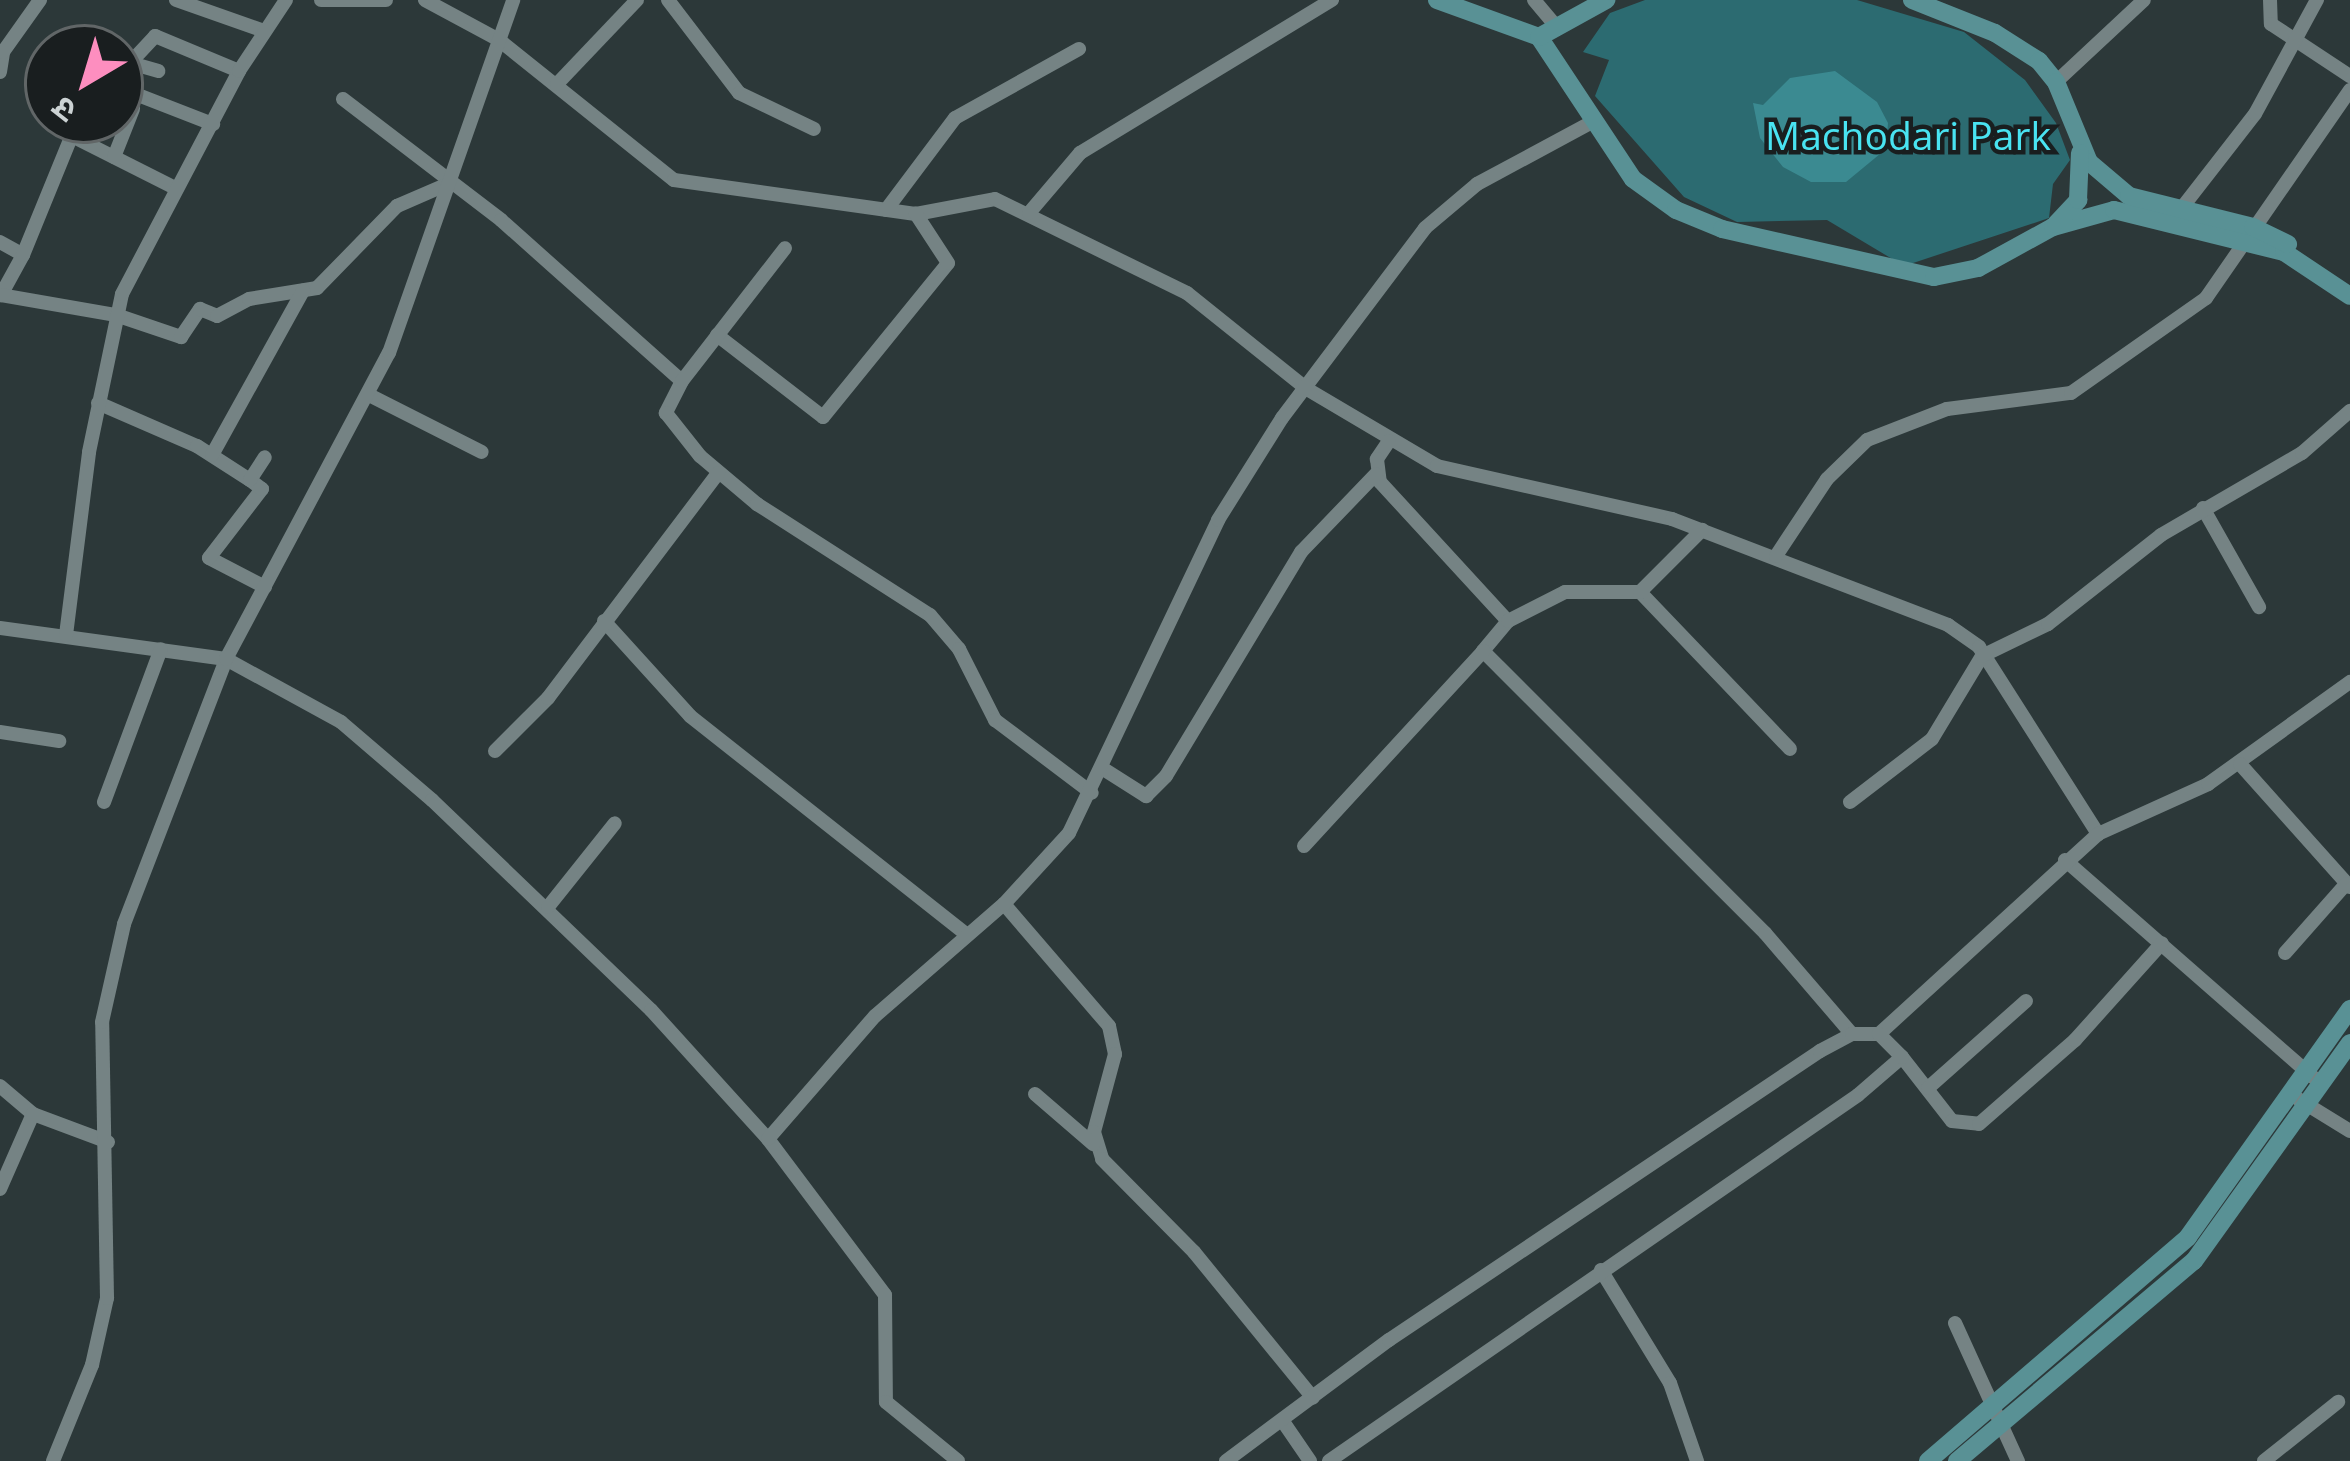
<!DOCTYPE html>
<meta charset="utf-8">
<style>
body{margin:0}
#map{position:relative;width:2350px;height:1461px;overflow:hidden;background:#2c3839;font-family:"Open Sans","Noto Sans Devanagari",sans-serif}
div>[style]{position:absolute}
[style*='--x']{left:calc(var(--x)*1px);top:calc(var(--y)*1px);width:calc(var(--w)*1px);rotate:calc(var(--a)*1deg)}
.green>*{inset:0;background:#2c6b71}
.water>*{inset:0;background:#3b8a91}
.street>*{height:14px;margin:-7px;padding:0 7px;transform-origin:7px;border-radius:7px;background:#758384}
.secondary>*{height:18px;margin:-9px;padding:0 9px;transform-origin:9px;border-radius:9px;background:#599195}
span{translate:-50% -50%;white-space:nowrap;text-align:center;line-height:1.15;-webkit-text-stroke:9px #191e1f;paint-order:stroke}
.park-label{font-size:39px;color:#49e3f1}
.north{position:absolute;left:24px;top:24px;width:120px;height:120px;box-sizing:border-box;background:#191e1f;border:3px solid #616667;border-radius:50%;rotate:218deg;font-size:33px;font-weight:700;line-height:48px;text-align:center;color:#ccd3d4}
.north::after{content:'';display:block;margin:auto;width:42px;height:54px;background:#fd8ebf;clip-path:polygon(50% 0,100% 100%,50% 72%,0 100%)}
</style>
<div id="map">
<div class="green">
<i style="clip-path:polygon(1645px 0,1857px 0,1964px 32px,2025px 80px,2056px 123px,2070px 160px,2053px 184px,2049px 218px,1904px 266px,1827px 220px,1737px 222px,1684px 197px,1595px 96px,1609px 60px,1583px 52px,1610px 13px)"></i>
</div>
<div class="water">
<i style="clip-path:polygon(1835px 71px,1877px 102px,1888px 123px,1886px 149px,1846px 182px,1811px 182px,1783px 167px,1760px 138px,1753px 103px,1763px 105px,1790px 78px)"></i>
</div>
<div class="street">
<i style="--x:176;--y:0;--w:93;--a:19.4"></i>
<i style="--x:321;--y:0;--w:65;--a:0"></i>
<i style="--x:425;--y:0;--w:84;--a:28.4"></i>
<i style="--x:499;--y:40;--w:224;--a:38.7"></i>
<i style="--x:674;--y:180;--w:244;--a:8"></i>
<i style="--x:916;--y:214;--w:80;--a:-10.8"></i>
<i style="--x:995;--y:199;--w:214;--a:26.1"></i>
<i style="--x:1187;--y:293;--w:154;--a:38.7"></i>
<i style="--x:1307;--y:389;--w:151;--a:30.6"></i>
<i style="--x:1437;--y:466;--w:241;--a:12.7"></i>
<i style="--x:1672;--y:519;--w:296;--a:21"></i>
<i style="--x:1948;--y:625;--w:38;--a:35"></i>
<i style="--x:1979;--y:647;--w:222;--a:57.5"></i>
<i style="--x:2098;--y:834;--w:121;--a:-24.4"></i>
<i style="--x:2208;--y:784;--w:175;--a:-35.7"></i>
<i style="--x:668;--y:0;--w:117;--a:52.6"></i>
<i style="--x:739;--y:93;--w:83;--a:25.6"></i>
<i style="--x:1534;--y:0;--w:35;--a:50"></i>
<i style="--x:2270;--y:0;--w:24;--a:88"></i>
<i style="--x:2271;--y:24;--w:95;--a:33.4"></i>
<i style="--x:120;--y:60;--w:40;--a:16"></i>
<i style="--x:130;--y:63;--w:37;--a:-47"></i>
<i style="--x:155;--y:36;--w:91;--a:22.6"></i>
<i style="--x:0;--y:72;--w:20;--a:-81"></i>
<i style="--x:3;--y:52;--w:64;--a:-54.6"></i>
<i style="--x:2056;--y:82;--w:120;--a:-43"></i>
<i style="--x:557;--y:84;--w:116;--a:-46.4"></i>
<i style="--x:120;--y:88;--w:100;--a:21.2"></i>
<i style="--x:343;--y:99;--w:199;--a:37.4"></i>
<i style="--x:501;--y:220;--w:242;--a:41.7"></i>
<i style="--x:682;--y:381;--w:36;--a:117"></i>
<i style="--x:666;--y:413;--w:55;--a:51.7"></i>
<i style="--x:700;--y:456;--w:75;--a:40.1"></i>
<i style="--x:757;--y:504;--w:206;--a:32.7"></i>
<i style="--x:930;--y:615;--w:45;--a:49.5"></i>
<i style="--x:959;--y:649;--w:80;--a:63.1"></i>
<i style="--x:995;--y:720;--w:121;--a:37"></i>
<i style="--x:72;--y:136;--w:115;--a:26.8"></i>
<i style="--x:114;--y:157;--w:52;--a:-68.4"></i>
<i style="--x:2181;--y:209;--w:120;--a:-52.1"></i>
<i style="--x:2255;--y:114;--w:130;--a:-61.5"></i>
<i style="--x:886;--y:210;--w:115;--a:-53.1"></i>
<i style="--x:955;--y:118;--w:142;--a:-29.1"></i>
<i style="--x:1029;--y:213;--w:79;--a:-49.6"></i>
<i style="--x:1080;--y:153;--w:295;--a:-31.3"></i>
<i style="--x:0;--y:242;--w:26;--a:29"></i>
<i style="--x:23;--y:255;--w:46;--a:118.8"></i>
<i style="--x:23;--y:255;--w:146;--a:-67.8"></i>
<i style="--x:0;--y:295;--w:118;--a:9.8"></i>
<i style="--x:116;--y:315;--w:69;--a:18.7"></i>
<i style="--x:181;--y:337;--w:34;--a:-56"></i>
<i style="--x:200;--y:309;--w:18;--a:22"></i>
<i style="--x:217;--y:316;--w:36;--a:-28"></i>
<i style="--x:249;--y:299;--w:69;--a:-9.2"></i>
<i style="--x:317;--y:288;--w:115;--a:-45.7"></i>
<i style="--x:397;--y:206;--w:50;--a:-23.5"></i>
<i style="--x:717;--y:335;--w:134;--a:37.7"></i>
<i style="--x:823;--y:417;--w:198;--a:-50.9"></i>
<i style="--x:948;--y:263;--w:59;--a:-123.1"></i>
<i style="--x:682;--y:381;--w:168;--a:-52.2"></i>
<i style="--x:371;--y:396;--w:124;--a:26.8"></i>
<i style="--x:98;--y:403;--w:108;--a:23.5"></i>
<i style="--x:197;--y:446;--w:63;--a:32.7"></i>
<i style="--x:1389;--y:441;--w:22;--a:124"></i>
<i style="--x:1377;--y:459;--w:23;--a:83"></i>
<i style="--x:1380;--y:482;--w:189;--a:47.4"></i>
<i style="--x:1508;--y:621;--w:39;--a:130"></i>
<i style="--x:1483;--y:651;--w:399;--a:45"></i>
<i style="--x:1765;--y:933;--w:133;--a:49.3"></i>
<i style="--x:212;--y:455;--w:188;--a:-61"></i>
<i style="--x:2203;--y:508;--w:114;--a:60.5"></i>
<i style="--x:1776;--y:556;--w:92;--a:-56.5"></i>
<i style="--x:1827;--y:479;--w:56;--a:-44.3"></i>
<i style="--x:1867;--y:440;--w:86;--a:-21.2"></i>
<i style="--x:1947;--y:409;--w:125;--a:-7.4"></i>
<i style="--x:2071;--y:393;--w:165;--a:-35.1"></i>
<i style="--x:2206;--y:298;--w:253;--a:-55.3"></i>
<i style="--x:265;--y:587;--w:63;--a:-152.6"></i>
<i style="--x:209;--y:558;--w:87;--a:-52.5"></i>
<i style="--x:262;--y:489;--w:15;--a:-143"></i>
<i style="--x:250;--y:480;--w:27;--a:-57"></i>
<i style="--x:1640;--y:592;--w:217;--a:46.3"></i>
<i style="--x:604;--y:621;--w:128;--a:47.8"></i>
<i style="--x:690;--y:716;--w:352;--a:38.3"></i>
<i style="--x:1508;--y:621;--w:64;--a:-27"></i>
<i style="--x:1565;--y:592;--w:75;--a:0"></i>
<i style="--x:1640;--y:592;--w:88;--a:-45"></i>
<i style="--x:0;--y:628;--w:228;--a:7.8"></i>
<i style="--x:226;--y:659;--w:131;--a:28.7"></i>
<i style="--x:341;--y:722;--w:120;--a:40.6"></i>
<i style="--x:432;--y:800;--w:303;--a:43.8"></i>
<i style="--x:651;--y:1010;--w:174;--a:47.8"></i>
<i style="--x:768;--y:1139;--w:195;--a:53.1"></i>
<i style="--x:885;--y:1295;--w:107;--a:89.5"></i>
<i style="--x:886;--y:1402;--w:93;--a:39.3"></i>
<i style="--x:66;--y:635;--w:184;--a:-82.8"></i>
<i style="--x:89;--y:452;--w:161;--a:-78.2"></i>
<i style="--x:122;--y:294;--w:252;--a:-62.3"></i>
<i style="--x:239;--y:71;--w:85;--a:-56.5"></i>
<i style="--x:0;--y:732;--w:60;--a:8.7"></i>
<i style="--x:495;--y:751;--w:75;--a:-45"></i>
<i style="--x:548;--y:698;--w:282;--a:-52.9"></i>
<i style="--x:2240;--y:764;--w:165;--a:48.2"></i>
<i style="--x:1105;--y:770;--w:49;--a:32.4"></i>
<i style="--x:1146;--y:796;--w:28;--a:-45"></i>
<i style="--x:1166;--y:776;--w:262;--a:-58.9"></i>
<i style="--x:1301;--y:552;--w:108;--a:-46.1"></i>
<i style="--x:104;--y:802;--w:163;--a:-69.6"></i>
<i style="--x:1850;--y:802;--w:103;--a:-37.5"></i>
<i style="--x:1932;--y:739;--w:97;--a:-58.9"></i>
<i style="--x:1982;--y:656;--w:73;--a:-25.9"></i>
<i style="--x:2048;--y:624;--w:144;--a:-38.2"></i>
<i style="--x:2161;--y:535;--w:163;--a:-30.2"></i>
<i style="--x:2302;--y:453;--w:64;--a:-41.2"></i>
<i style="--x:1304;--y:846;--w:265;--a:-47.4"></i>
<i style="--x:2065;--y:860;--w:330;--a:41.2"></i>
<i style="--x:1004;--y:904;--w:161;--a:49.3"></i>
<i style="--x:1109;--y:1026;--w:29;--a:78"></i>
<i style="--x:1115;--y:1054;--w:81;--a:105.1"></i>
<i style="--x:1094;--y:1132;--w:28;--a:73"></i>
<i style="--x:1102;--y:1159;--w:131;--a:45.3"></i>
<i style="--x:1194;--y:1252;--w:188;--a:50.8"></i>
<i style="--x:548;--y:907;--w:107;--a:-51.4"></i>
<i style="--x:2285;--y:953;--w:92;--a:-48.5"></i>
<i style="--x:1902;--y:1057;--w:81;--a:52"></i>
<i style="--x:1952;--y:1121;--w:27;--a:6"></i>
<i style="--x:1979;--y:1124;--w:128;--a:-41.2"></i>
<i style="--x:2075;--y:1040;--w:130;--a:-48.1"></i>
<i style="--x:0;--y:1086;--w:43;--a:40.3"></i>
<i style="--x:1928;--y:1088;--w:131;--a:-41.6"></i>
<i style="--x:1035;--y:1094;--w:77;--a:40.8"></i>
<i style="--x:2298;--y:1099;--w:61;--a:31.6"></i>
<i style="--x:768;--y:1139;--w:163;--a:-49"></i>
<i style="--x:875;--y:1016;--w:171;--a:-41"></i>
<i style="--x:1004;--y:904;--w:96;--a:-47.5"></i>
<i style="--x:1069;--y:833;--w:347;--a:-64.5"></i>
<i style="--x:1218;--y:520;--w:120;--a:-57.9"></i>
<i style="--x:1282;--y:418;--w:238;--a:-53"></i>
<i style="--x:1425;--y:228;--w:68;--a:-40.2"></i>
<i style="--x:1477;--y:184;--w:131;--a:-28.3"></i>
<i style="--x:0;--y:1189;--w:82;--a:-66.3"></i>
<i style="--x:33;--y:1114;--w:80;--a:20.5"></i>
<i style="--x:1601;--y:1270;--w:132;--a:58.6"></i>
<i style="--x:1670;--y:1383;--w:83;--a:70.9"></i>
<i style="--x:1955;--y:1323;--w:152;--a:65.5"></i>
<i style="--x:1284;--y:1423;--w:46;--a:55.6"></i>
<i style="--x:53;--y:1461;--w:104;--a:-67.9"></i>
<i style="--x:92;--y:1365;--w:69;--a:-77.4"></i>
<i style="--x:107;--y:1298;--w:276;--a:-91"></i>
<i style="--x:102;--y:1022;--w:100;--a:-77.3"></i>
<i style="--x:124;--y:924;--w:284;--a:-68.9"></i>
<i style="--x:226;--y:659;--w:347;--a:-62"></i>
<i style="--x:389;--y:353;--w:374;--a:-70.6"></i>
<i style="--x:1226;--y:1461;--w:203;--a:-36.6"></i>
<i style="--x:1389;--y:1340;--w:519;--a:-33.84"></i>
<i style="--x:1820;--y:1051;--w:36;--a:-28"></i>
<i style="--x:1852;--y:1034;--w:27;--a:0"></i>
<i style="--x:1879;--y:1034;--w:297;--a:-42.4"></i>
<i style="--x:1329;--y:1461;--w:643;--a:-34.68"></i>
<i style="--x:1858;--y:1095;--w:58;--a:-40.8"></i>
<i style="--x:1902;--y:1057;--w:33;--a:-135"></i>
<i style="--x:2264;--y:1461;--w:95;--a:-38.6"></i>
</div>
<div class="secondary">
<i style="--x:1437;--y:0;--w:109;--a:19.9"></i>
<i style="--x:1539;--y:37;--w:170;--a:56.5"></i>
<i style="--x:1633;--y:179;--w:53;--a:35.8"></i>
<i style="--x:1676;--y:210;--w:50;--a:22.4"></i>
<i style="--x:1722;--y:229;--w:217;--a:12.8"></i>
<i style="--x:1934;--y:277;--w:45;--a:-11.6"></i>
<i style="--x:1978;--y:268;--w:85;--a:-28.7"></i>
<i style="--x:2053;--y:227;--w:63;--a:-15.6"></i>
<i style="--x:2114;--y:210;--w:175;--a:13.9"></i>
<i style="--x:2284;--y:252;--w:79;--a:33.7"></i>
<i style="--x:1912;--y:0;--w:89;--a:21.7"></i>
<i style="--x:1995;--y:33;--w:52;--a:32.5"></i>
<i style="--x:2039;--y:61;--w:27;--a:51"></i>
<i style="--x:2056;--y:82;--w:87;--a:67.6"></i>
<i style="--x:2089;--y:162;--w:52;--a:40.4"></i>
<i style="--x:2129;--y:196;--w:128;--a:14"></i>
<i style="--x:2253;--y:227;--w:39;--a:26"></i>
<i style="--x:1539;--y:37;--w:77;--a:-28.9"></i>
<i style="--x:2056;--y:224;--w:33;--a:-47"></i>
<i style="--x:2078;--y:200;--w:47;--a:-87.6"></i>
<i style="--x:1928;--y:1461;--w:343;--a:-40.7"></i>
<i style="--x:2188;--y:1237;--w:280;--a:-54.6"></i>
<i style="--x:1957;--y:1461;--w:310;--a:-40.2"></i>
<i style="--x:2194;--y:1261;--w:268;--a:-54.4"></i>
</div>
<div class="park-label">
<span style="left:1908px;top:135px">Machodari Park</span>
</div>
<div class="north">उ</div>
</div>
